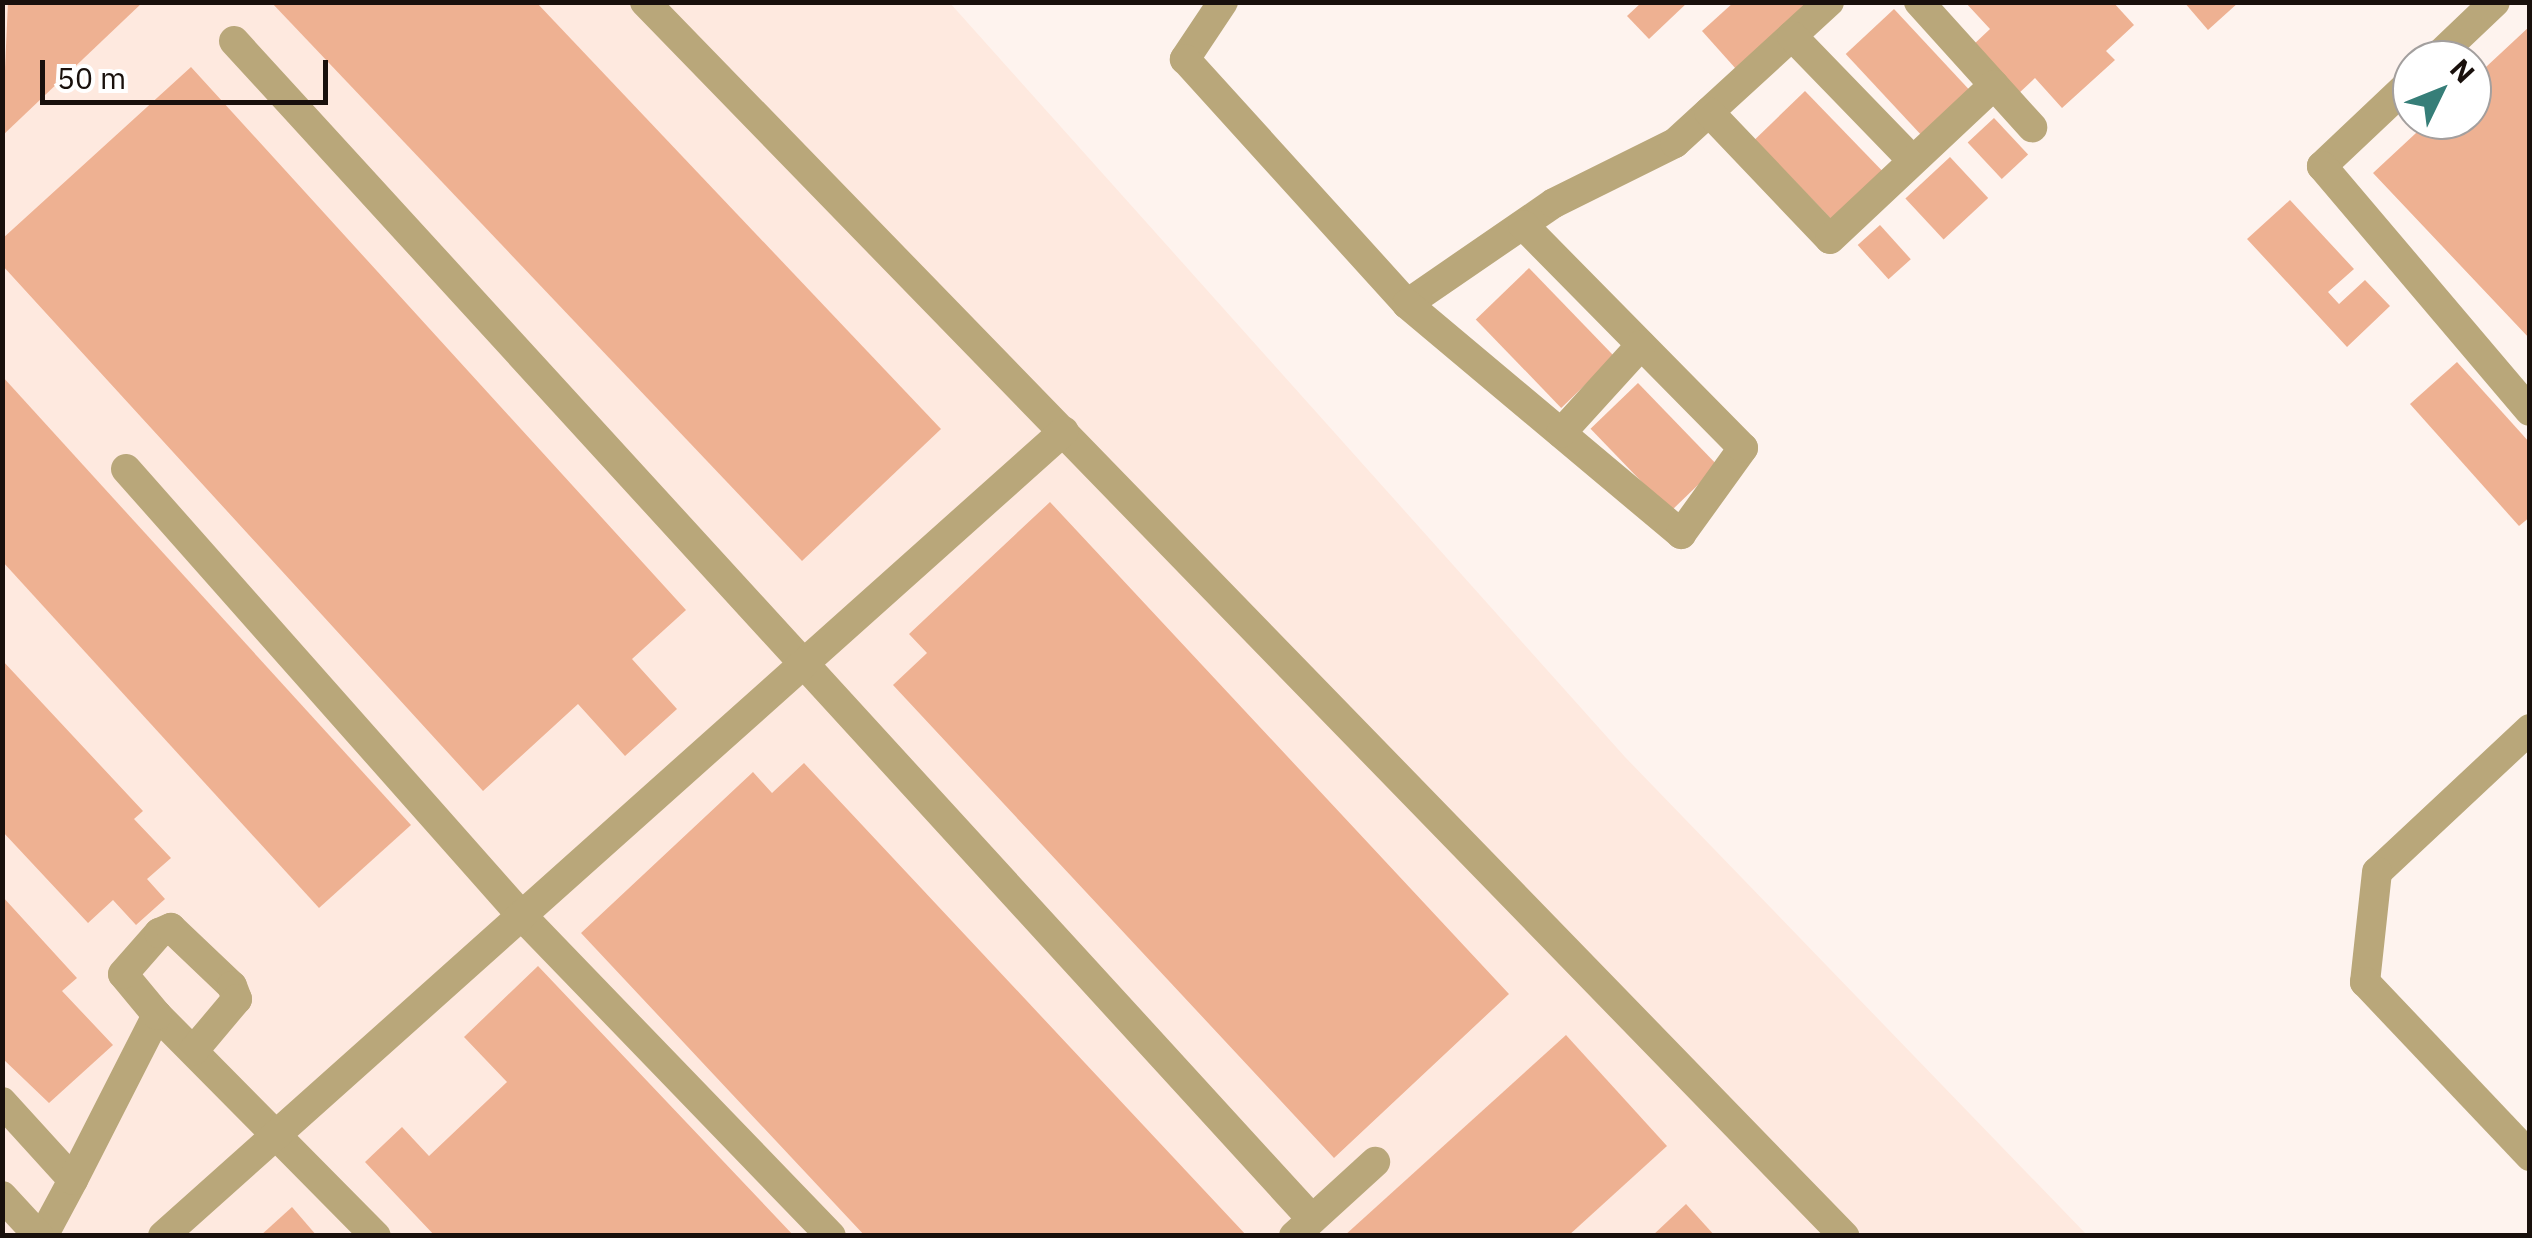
<!DOCTYPE html>
<style>
body{margin:0}
#map{position:relative;width:2532px;height:1238px;overflow:hidden;background:#fef3ee;font-family:"IBM Plex Sans",sans-serif}
div>[style]{position:absolute}
[style*='--x']{left:calc(var(--x)*1px);top:calc(var(--y)*1px);width:calc(var(--w)*1px);rotate:calc(var(--a)*1deg)}
.built>*{inset:0;background:#fee9df}
.building>*{inset:0;background:#eeb192;transform-origin:0 0}
.minor>*{height:30px;margin:-15px;padding:0 15px;transform-origin:15px;border-radius:15px;background:#b9a77a}
span{translate:-50% -50%;white-space:nowrap;text-align:center;line-height:1.15;-webkit-text-stroke:8px #fff;paint-order:stroke}
.frame{position:absolute;inset:0;border:5px solid #19100c;pointer-events:none}
.north{position:absolute;left:2392px;top:40px;width:100px;height:100px;box-sizing:border-box;background:#fff;border:2px solid #a39f9e;border-radius:50%;rotate:47deg;font-size:28px;font-weight:700;line-height:40px;text-align:center;color:#19100c}
.north::after{content:'';display:block;margin:auto;width:35px;height:45px;background:#367e78;clip-path:polygon(50% 0,100% 100%,50% 72%,0 100%)}
.scale{position:absolute;left:40px;top:60px;width:288px;height:45px;box-sizing:border-box;border:5px solid #19100c;border-top:0;padding-left:12px;font-size:30px;line-height:35px;white-space:nowrap;color:#19100c;-webkit-text-stroke:8px #fff;paint-order:stroke}
</style>
<div id="map">
<div class="built">
<i style="clip-path:polygon(2px 3px,950px 3px,1625px 757px,2087px 1235px,3px 1235px)"></i>
</div>
<div class="building">
<i style="clip-path:polygon(8px 2px,143px 2px,2px 136px)"></i>
<i style="clip-path:polygon(271px 2px,536px 2px,941px 429px,802px 561px)"></i>
<i style="clip-path:polygon(1642px 2px,1688px 2px,1649px 39px,1627px 16px)"></i>
<i style="clip-path:polygon(1734px 2px,1810px 2px,1736px 69px,1702px 31px)"></i>
<i style="clip-path:polygon(1965px 2px,2113px 2px,2134px 25px,2106px 51px,2115px 60px,2062px 108px,2035px 78px,2017px 95px,1972px 46px,1990px 29px)"></i>
<i style="clip-path:polygon(2184px 2px,2239px 2px,2208px 30px)"></i>
<i style="left:1894px;top:9px;width:112px;height:66px;rotate:47deg"></i>
<i style="clip-path:polygon(2530px 26px,2530px 339px,2373px 173px,2430px 120px,2472px 120px,2472px 80px)"></i>
<i style="clip-path:polygon(191px 67px,686px 610px,632px 659px,677px 709px,625px 756px,578px 704px,483px 791px,2px 265px,2px 239px)"></i>
<i style="left:1805px;top:91px;width:112px;height:70px;rotate:46deg"></i>
<i style="left:1994px;top:118px;width:50px;height:36px;rotate:47deg"></i>
<i style="left:1950px;top:157px;width:56px;height:61px;rotate:47deg"></i>
<i style="clip-path:polygon(2290px 200px,2354px 269px,2328px 292px,2339px 304px,2365px 280px,2390px 306px,2347px 347px,2247px 239px)"></i>
<i style="left:1880px;top:225px;width:46px;height:30px;rotate:48deg"></i>
<i style="left:1529px;top:268px;width:123px;height:74px;rotate:46deg"></i>
<i style="clip-path:polygon(2457px 362px,2530px 443px,2530px 517px,2519px 526px,2410px 404px)"></i>
<i style="clip-path:polygon(2px 376px,411px 825px,319px 908px,2px 561px)"></i>
<i style="left:1638px;top:383px;width:115px;height:66px;rotate:46deg"></i>
<i style="clip-path:polygon(1050px 502px,1509px 994px,1334px 1158px,893px 685px,927px 653px,909px 634px)"></i>
<i style="clip-path:polygon(2px 660px,143px 811px,134px 819px,171px 858px,147px 879px,165px 899px,136px 925px,113px 900px,88px 923px,2px 831px)"></i>
<i style="clip-path:polygon(804px 763px,1247px 1236px,865px 1236px,581px 933px,753px 772px,772px 793px)"></i>
<i style="clip-path:polygon(2px 896px,77px 978px,62px 991px,113px 1045px,49px 1103px,2px 1058px)"></i>
<i style="clip-path:polygon(538px 966px,794px 1236px,435px 1236px,365px 1162px,402px 1127px,429px 1156px,507px 1082px,464px 1037px)"></i>
<i style="clip-path:polygon(1566px 1035px,1667px 1146px,1568px 1236px,1344px 1236px)"></i>
<i style="clip-path:polygon(1686px 1204px,1715px 1236px,1652px 1236px)"></i>
<i style="clip-path:polygon(292px 1207px,317px 1236px,260px 1236px)"></i>
</div>
<div class="minor">
<i style="--x:645;--y:2;--w:1721;--a:45.82"></i>
<i style="--x:1223;--y:2;--w:69;--a:123.7"></i>
<i style="--x:1185;--y:59;--w:331;--a:47.8"></i>
<i style="--x:1407;--y:304;--w:178;--a:-34.5"></i>
<i style="--x:1554;--y:203;--w:135;--a:-26.4"></i>
<i style="--x:1675;--y:143;--w:209;--a:-42.5"></i>
<i style="--x:1919;--y:2;--w:169;--a:47.9"></i>
<i style="--x:1792;--y:36;--w:173;--a:45.9"></i>
<i style="--x:234;--y:41;--w:1597;--a:47.54"></i>
<i style="--x:2434;--y:60;--w:84;--a:-43.6"></i>
<i style="--x:2412;--y:81;--w:124;--a:136.6"></i>
<i style="--x:2322;--y:166;--w:321;--a:49.7"></i>
<i style="--x:1709;--y:112;--w:175;--a:46.4"></i>
<i style="--x:1830;--y:239;--w:225;--a:-43.2"></i>
<i style="--x:1407;--y:304;--w:358;--a:40"></i>
<i style="--x:1681;--y:534;--w:106;--a:-54.2"></i>
<i style="--x:1743;--y:448;--w:313;--a:-134.6"></i>
<i style="--x:1561;--y:433;--w:119;--a:-47.7"></i>
<i style="--x:126;--y:469;--w:596;--a:48.47"></i>
<i style="--x:521;--y:915;--w:446;--a:46"></i>
<i style="--x:2530;--y:729;--w:209;--a:136.9"></i>
<i style="--x:2377;--y:872;--w:111;--a:96.2"></i>
<i style="--x:2365;--y:982;--w:240;--a:46.5"></i>
<i style="--x:157;--y:1015;--w:311;--a:45.3"></i>
<i style="--x:2;--y:1102;--w:105;--a:47.7"></i>
<i style="--x:73;--y:1180;--w:64;--a:118.2"></i>
<i style="--x:73;--y:1180;--w:185;--a:-63"></i>
<i style="--x:157;--y:1015;--w:53;--a:-129.7"></i>
<i style="--x:123;--y:974;--w:55;--a:-48.7"></i>
<i style="--x:159;--y:933;--w:13;--a:-23"></i>
<i style="--x:171;--y:928;--w:84;--a:43.6"></i>
<i style="--x:232;--y:986;--w:14;--a:69"></i>
<i style="--x:237;--y:999;--w:67;--a:130.1"></i>
<i style="--x:2;--y:1196;--w:54;--a:47.2"></i>
<i style="--x:163;--y:1236;--w:1208;--a:-41.78"></i>
<i style="--x:1294;--y:1236;--w:110;--a:-42.4"></i>
</div>
<div class="frame"></div>
<div class="north">N</div>
<div class="scale">50 m</div>
</div>
